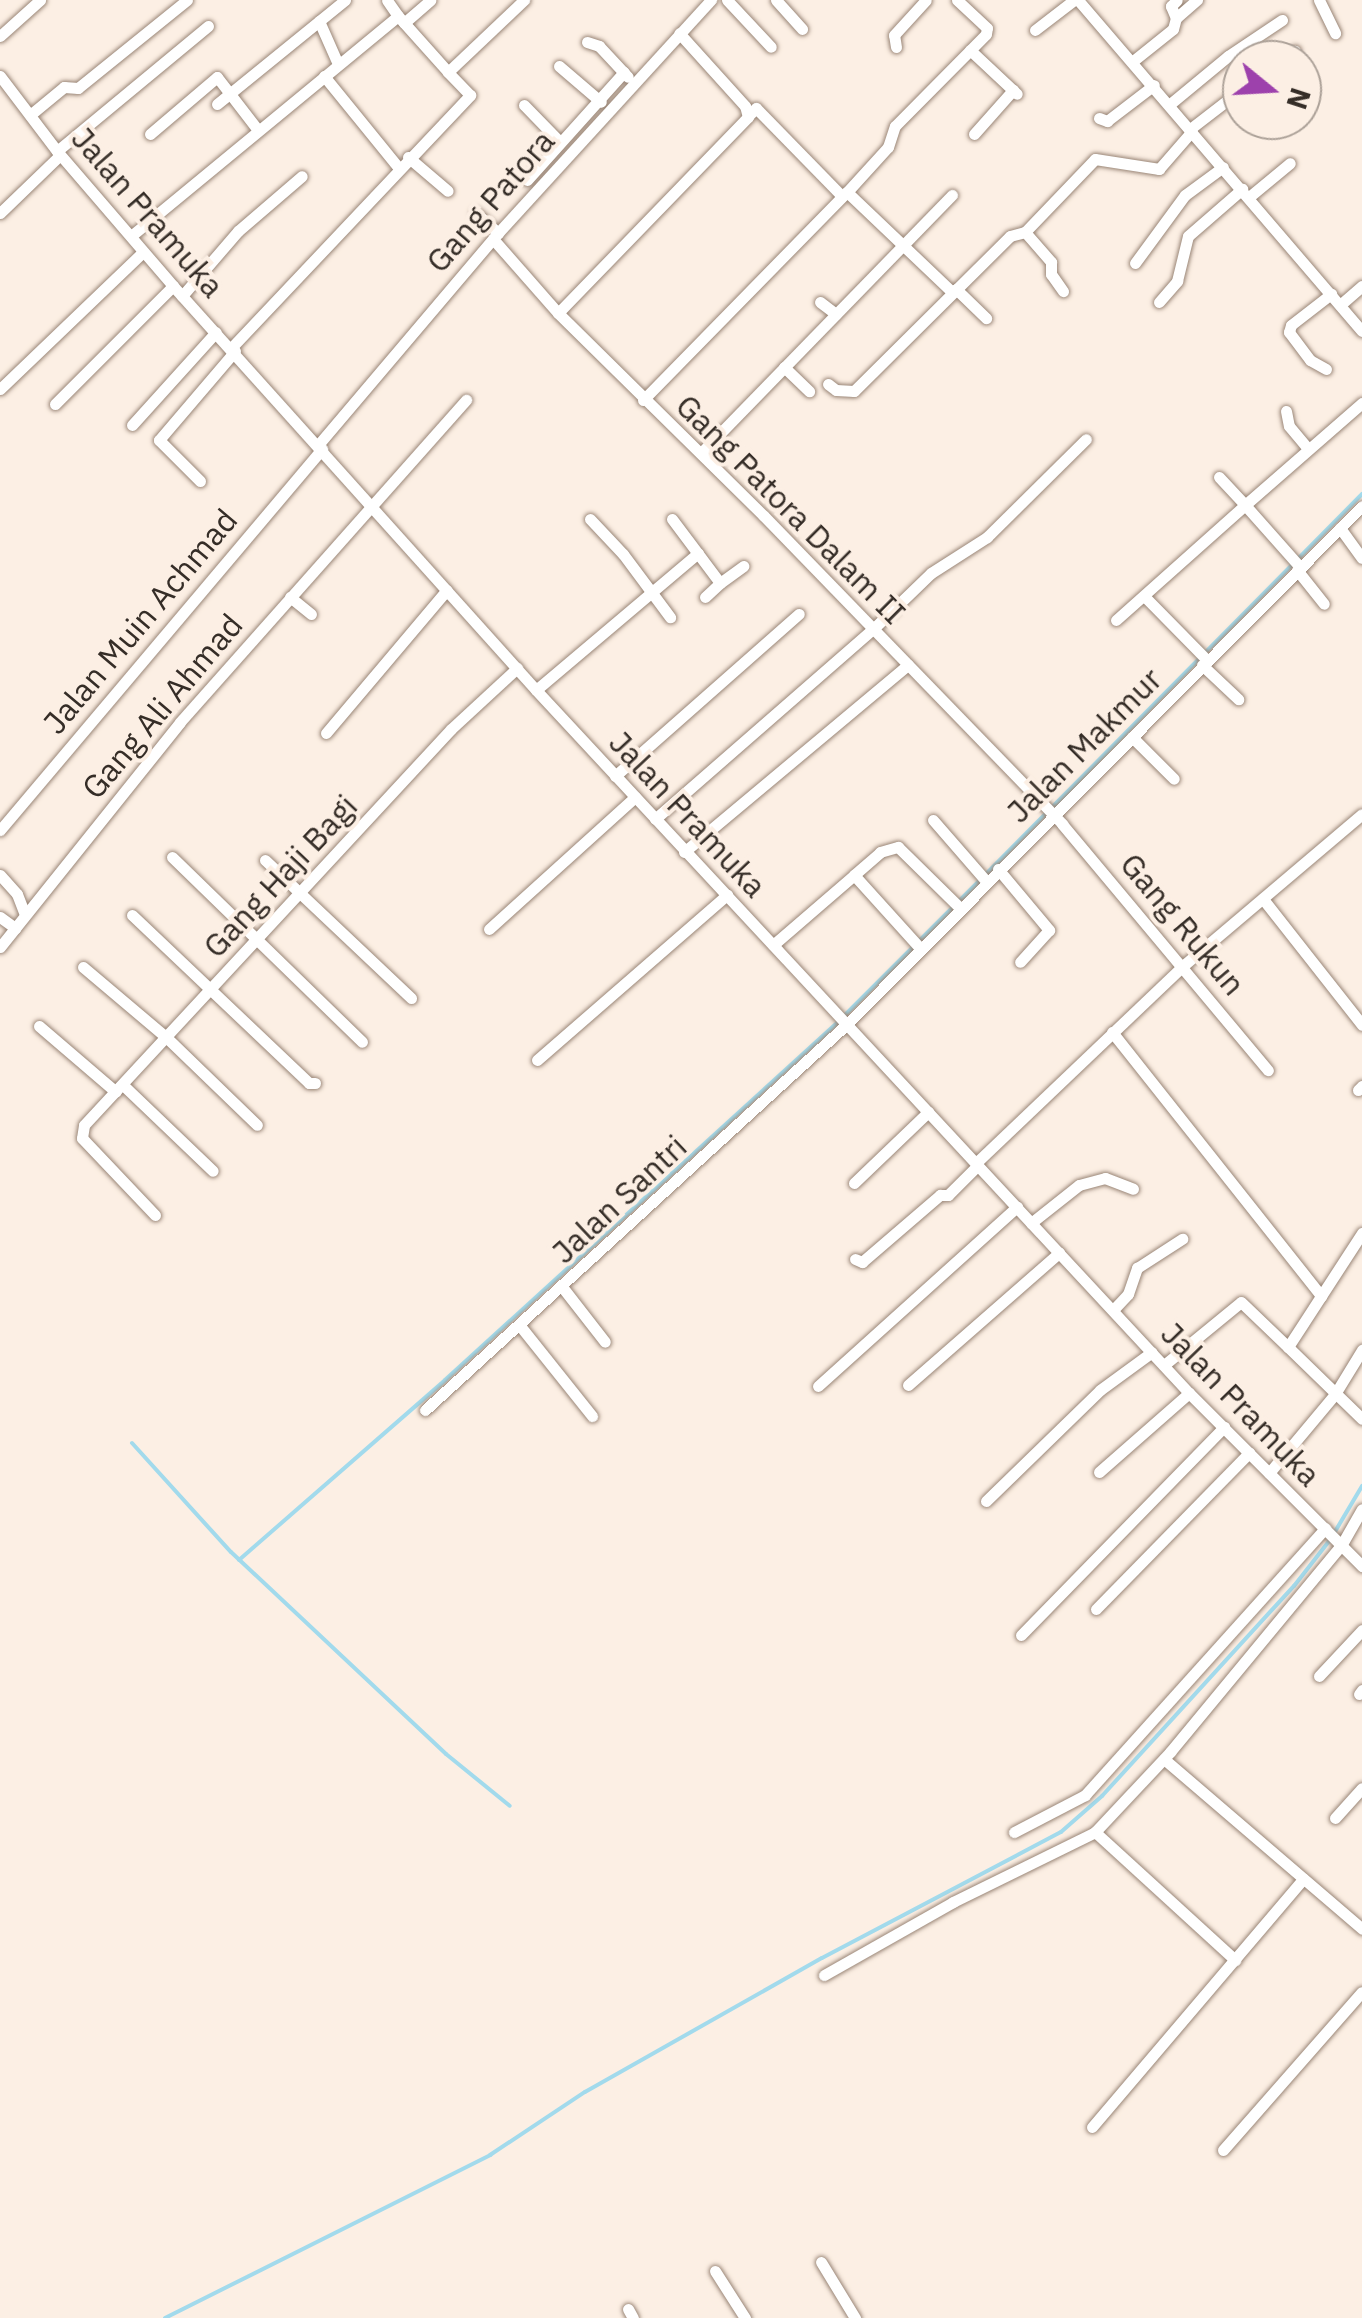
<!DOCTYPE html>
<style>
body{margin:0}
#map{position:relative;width:1362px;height:2318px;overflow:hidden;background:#fcefe4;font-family:"IBM Plex Sans",sans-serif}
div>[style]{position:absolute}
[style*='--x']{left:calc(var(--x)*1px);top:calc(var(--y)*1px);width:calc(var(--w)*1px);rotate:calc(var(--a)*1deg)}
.stream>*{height:4px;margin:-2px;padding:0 2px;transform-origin:2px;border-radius:2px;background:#a2daec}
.roads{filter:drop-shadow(0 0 2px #998576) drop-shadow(0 0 2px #998576)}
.minor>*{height:11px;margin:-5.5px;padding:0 5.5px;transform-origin:5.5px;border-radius:5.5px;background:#fff}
span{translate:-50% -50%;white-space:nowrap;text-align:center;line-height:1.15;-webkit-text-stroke:8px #fcefe4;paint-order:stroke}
.street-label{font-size:32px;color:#352d27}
.north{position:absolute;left:1222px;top:40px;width:100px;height:100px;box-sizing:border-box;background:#fcefe4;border:2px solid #aca198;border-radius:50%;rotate:108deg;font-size:28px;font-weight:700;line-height:40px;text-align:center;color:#352d27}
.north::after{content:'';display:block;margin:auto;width:35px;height:45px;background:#9d41ac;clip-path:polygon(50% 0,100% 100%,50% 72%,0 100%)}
</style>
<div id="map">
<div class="stream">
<i style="--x:986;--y:874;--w:535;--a:-45.3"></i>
<i style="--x:845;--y:1015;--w:190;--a:-45"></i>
<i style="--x:132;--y:1443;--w:147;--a:47.8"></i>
<i style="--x:231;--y:1552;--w:295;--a:43.2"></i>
<i style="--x:446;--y:1754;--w:82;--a:39.1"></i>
<i style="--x:239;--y:1560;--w:274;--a:-41.1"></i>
<i style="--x:445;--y:1380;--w:532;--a:-42.33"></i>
<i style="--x:165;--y:2318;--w:364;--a:-26.6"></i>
<i style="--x:490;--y:2155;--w:114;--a:-33.6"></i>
<i style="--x:585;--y:2092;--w:272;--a:-29.5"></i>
<i style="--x:822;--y:1958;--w:270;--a:-27.8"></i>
<i style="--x:1061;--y:1832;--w:55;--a:-41.3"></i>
<i style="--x:1102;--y:1796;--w:285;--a:-47.6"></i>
<i style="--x:1294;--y:1586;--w:58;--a:-52"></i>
<i style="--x:1330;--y:1540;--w:63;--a:-59.3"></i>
</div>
<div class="roads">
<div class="minor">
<i style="--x:727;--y:0;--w:64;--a:46.9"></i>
<i style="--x:776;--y:0;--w:39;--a:48"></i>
<i style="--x:1078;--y:0;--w:436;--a:49.4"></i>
<i style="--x:1319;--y:0;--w:37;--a:64"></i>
<i style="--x:398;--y:16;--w:75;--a:48.2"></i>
<i style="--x:1176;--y:18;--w:13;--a:-113"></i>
<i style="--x:1171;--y:6;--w:8;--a:-45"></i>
<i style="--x:319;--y:21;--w:47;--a:66.2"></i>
<i style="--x:404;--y:23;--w:35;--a:-41"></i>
<i style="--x:1035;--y:30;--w:49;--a:-37.6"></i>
<i style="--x:0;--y:36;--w:54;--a:-42"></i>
<i style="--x:587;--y:42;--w:13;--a:18"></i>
<i style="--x:599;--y:46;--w:42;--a:46.9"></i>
<i style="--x:896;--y:47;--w:12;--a:-99"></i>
<i style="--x:894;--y:35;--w:47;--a:-47.6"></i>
<i style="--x:970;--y:50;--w:64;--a:43.1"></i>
<i style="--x:1282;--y:60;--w:16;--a:-35"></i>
<i style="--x:1133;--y:61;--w:51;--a:-38.7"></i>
<i style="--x:1173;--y:29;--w:11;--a:-75"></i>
<i style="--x:1176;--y:18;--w:28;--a:-41"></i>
<i style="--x:559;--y:66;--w:55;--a:40.6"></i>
<i style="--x:0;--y:76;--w:94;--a:52.8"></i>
<i style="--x:57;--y:151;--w:178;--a:49.3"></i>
<i style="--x:173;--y:286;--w:543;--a:48.06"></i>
<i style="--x:536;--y:690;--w:959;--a:47.11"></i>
<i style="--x:1189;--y:1393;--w:245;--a:45"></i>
<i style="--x:324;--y:76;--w:117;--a:50.9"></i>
<i style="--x:217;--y:104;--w:165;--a:-39.1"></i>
<i style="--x:1170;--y:104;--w:75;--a:-39.6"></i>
<i style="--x:1228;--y:56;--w:65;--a:-33.7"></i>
<i style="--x:524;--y:105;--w:50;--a:45.8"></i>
<i style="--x:30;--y:115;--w:44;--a:-39.5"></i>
<i style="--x:64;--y:87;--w:14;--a:4"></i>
<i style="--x:78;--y:88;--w:140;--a:-38.9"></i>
<i style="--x:749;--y:115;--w:10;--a:-45"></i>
<i style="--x:756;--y:108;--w:123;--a:45.7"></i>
<i style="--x:1099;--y:118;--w:9;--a:21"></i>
<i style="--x:1107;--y:121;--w:59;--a:-37.5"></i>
<i style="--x:1190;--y:129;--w:66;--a:-37.6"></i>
<i style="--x:150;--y:134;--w:88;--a:-40.4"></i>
<i style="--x:217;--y:77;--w:67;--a:52.3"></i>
<i style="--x:974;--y:134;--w:59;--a:-48.4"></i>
<i style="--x:57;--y:151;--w:196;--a:-39.6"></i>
<i style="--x:408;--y:157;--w:52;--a:40.4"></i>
<i style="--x:527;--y:180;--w:145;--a:-48.1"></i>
<i style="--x:847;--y:192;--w:145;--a:43.6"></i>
<i style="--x:1249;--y:197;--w:53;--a:-39.7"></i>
<i style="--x:0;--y:213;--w:83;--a:-44"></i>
<i style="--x:476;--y:213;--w:30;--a:42"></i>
<i style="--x:1025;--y:232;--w:40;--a:49"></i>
<i style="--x:1051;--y:262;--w:12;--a:90"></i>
<i style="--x:1051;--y:274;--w:21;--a:55"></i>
<i style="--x:131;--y:236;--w:346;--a:-39.5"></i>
<i style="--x:398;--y:16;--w:19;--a:-125"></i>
<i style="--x:493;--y:239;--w:98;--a:48.7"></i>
<i style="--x:558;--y:313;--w:289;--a:44.6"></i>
<i style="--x:764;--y:516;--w:429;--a:45.9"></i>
<i style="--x:1062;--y:824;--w:321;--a:50.1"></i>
<i style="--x:1135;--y:263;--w:84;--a:-53.7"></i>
<i style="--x:1185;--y:195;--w:47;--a:-36.4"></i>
<i style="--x:956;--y:289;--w:42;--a:44"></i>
<i style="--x:182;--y:296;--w:86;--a:-49.3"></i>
<i style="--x:238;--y:231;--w:84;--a:-40.7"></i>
<i style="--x:820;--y:302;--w:20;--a:37"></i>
<i style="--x:1159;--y:302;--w:28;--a:-49"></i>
<i style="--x:1177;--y:281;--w:46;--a:-76.3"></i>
<i style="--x:1188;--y:236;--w:72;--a:-41"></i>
<i style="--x:1340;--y:305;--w:29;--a:-41"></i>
<i style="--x:558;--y:313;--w:273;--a:-45.9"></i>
<i style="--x:748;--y:117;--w:11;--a:-105"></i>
<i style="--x:745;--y:106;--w:98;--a:-132.1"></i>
<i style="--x:232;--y:347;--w:347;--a:-46.6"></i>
<i style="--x:470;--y:95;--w:32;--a:-134"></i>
<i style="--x:448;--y:72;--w:105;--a:-43.5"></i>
<i style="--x:784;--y:367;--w:35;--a:44"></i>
<i style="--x:1326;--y:369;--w:18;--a:-151"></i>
<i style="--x:1310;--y:360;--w:35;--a:-127"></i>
<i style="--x:1289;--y:332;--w:7;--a:-74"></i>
<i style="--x:1291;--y:325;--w:51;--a:-37.8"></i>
<i style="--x:828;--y:384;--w:10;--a:37"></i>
<i style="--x:836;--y:390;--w:18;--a:3"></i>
<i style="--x:854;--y:391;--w:220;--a:-44.8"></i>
<i style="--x:1010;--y:236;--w:16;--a:-15"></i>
<i style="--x:1025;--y:232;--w:101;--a:-46.2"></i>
<i style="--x:1095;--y:159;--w:65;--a:8.9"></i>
<i style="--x:1159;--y:169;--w:50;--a:-49"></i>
<i style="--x:0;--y:389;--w:198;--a:-43.8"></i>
<i style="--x:643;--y:400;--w:291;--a:-45.6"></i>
<i style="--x:847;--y:192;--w:61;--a:-47.7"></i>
<i style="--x:888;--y:147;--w:22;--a:-72"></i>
<i style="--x:895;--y:126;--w:129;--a:-45.3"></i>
<i style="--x:986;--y:34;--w:6;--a:-81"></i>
<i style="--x:987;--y:28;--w:41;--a:-137"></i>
<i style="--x:55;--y:404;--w:167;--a:-45"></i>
<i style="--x:1286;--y:411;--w:15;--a:79"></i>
<i style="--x:1289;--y:426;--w:30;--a:50"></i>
<i style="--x:132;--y:425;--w:125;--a:-47.9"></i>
<i style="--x:318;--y:445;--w:278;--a:-49.7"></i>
<i style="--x:498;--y:233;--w:316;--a:-47.6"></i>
<i style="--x:701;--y:453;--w:360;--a:-45.8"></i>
<i style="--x:1219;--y:477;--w:38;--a:47"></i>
<i style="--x:1245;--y:505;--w:155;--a:-41.1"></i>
<i style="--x:200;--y:481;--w:58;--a:-135"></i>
<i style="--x:159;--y:440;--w:117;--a:-49.5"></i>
<i style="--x:590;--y:519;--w:48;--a:46.7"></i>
<i style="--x:623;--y:554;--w:79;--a:53.3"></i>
<i style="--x:672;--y:519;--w:80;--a:53.1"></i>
<i style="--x:720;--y:583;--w:29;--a:-36"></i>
<i style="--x:1340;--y:528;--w:37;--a:54"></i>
<i style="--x:1297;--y:570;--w:43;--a:51.5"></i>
<i style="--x:290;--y:597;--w:27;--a:39"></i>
<i style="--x:705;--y:597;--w:21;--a:-43"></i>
<i style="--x:1145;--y:597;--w:88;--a:45.5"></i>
<i style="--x:1116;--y:620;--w:173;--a:-41.7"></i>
<i style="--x:1245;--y:505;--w:83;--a:48.4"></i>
<i style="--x:1202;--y:665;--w:50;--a:43.4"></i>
<i style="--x:536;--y:690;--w:212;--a:-40.2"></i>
<i style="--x:326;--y:733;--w:187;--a:-49.8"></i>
<i style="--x:1132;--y:737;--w:59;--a:45"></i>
<i style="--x:615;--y:776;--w:245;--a:-41.4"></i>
<i style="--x:655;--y:819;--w:288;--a:-41.1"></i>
<i style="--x:872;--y:630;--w:82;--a:-44"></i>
<i style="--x:931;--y:573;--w:67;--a:-32.7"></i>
<i style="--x:987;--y:537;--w:139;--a:-44.7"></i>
<i style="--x:933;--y:820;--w:81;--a:49"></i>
<i style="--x:0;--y:830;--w:499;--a:-49.8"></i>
<i style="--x:684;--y:852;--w:292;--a:-39.9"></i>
<i style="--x:172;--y:857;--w:265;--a:44.2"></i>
<i style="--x:265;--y:860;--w:201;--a:43.4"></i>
<i style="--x:998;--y:869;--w:80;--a:50.1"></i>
<i style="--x:1049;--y:930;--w:43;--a:132.2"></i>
<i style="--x:0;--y:875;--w:25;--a:48"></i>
<i style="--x:17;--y:894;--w:22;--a:69"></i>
<i style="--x:854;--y:875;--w:35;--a:-41"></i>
<i style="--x:880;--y:852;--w:19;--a:-16"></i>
<i style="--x:898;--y:847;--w:87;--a:44.5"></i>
<i style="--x:1263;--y:899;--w:160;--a:51.8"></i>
<i style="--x:132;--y:915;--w:244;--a:43.5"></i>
<i style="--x:309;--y:1083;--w:6;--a:0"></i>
<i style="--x:0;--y:917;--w:19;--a:36"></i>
<i style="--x:489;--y:929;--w:197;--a:-42.1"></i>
<i style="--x:773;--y:945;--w:107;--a:-40.8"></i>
<i style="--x:854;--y:875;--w:98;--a:47.9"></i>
<i style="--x:0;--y:947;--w:288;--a:-51.3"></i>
<i style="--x:180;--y:722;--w:431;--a:-48.4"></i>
<i style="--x:83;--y:967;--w:110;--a:40.2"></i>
<i style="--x:167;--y:1038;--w:125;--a:44"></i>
<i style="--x:39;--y:1026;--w:101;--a:40.6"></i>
<i style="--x:1112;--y:1032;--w:337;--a:51.6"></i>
<i style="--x:537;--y:1060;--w:252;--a:-41"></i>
<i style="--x:123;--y:1085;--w:124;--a:43.7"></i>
<i style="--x:1358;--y:1090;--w:6;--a:-45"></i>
<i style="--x:976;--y:1163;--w:287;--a:-43.6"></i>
<i style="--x:1184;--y:965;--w:233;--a:-40.3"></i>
<i style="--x:854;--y:1183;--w:103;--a:-43.8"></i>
<i style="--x:155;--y:1215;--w:106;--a:-133.5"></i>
<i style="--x:82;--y:1138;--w:13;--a:-81"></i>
<i style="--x:84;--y:1125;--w:540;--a:-47.18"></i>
<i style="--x:451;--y:729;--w:90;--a:-42.7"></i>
<i style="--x:1031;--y:1223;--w:61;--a:-38.4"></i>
<i style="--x:1079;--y:1185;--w:27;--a:-15"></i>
<i style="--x:1105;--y:1178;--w:30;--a:21"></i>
<i style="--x:1362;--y:1233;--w:136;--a:123"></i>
<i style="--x:1288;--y:1347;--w:103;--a:44.2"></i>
<i style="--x:855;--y:1259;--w:8;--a:23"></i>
<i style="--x:862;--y:1262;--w:103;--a:-40.7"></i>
<i style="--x:940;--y:1195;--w:8;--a:0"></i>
<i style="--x:948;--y:1195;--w:42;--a:-45"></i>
<i style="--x:563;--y:1288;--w:68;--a:52.1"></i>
<i style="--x:1113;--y:1310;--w:22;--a:-47"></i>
<i style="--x:1128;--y:1294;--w:28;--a:-71"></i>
<i style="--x:1137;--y:1268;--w:54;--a:-32.8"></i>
<i style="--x:521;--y:1327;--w:114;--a:51.4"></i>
<i style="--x:1164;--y:1365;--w:99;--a:-39.3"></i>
<i style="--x:1241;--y:1302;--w:65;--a:43.8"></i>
<i style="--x:908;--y:1385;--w:201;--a:-41.2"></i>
<i style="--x:818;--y:1386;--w:268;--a:-42"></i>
<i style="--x:425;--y:1410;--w:572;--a:-42.45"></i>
<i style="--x:847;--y:1024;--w:730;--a:-45.17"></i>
<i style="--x:1099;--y:1472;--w:120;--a:-41.3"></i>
<i style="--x:1269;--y:1473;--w:103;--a:-50.1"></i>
<i style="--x:1335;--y:1394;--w:52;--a:-58.5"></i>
<i style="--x:986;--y:1501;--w:159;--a:-44.2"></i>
<i style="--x:1100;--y:1390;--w:64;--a:-36.2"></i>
<i style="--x:1096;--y:1609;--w:219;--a:-45.6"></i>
<i style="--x:1021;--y:1635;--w:291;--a:-45.7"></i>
<i style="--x:1319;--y:1676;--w:63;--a:-46.9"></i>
<i style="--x:1359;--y:1694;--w:5;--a:-53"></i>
<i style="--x:1164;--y:1759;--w:261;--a:40.6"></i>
<i style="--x:1335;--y:1818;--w:40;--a:-48"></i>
<i style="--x:1014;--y:1832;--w:80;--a:-27.5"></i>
<i style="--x:1085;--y:1795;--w:359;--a:-48"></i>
<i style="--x:1095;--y:1832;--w:190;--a:42.4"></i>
<i style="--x:824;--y:1975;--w:148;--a:-29.5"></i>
<i style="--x:953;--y:1902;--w:158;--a:-26.2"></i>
<i style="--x:1095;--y:1832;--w:110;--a:-46.8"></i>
<i style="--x:1170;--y:1752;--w:270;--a:-50.4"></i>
<i style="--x:1342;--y:1544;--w:40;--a:-60.3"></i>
<i style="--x:1092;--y:2127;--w:326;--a:-49.6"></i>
<i style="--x:1223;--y:2150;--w:210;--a:-48.7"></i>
<i style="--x:821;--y:2262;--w:66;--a:58.7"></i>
<i style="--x:715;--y:2271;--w:56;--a:57.4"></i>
<i style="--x:628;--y:2309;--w:10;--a:61"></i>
</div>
</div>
<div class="street-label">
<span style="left:490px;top:201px;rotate:-49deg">Gang Patora</span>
<span style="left:148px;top:212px;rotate:49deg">Jalan Pramuka</span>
<span style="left:791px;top:509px;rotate:45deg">Gang Patora Dalam II</span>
<span style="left:140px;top:621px;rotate:-50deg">Jalan Muin Achmad</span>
<span style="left:162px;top:706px;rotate:-50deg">Gang Ali Ahmad</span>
<span style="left:1084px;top:745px;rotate:-45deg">Jalan Makmur</span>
<span style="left:688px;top:814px;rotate:47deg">Jalan Pramuka</span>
<span style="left:280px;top:876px;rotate:-47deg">Gang Haji Bagi</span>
<span style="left:1183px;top:924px;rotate:50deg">Gang Rukun</span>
<span style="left:619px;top:1199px;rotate:-43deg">Jalan Santri</span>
<span style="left:1241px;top:1404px;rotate:46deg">Jalan Pramuka</span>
</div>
<div class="north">N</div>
</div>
